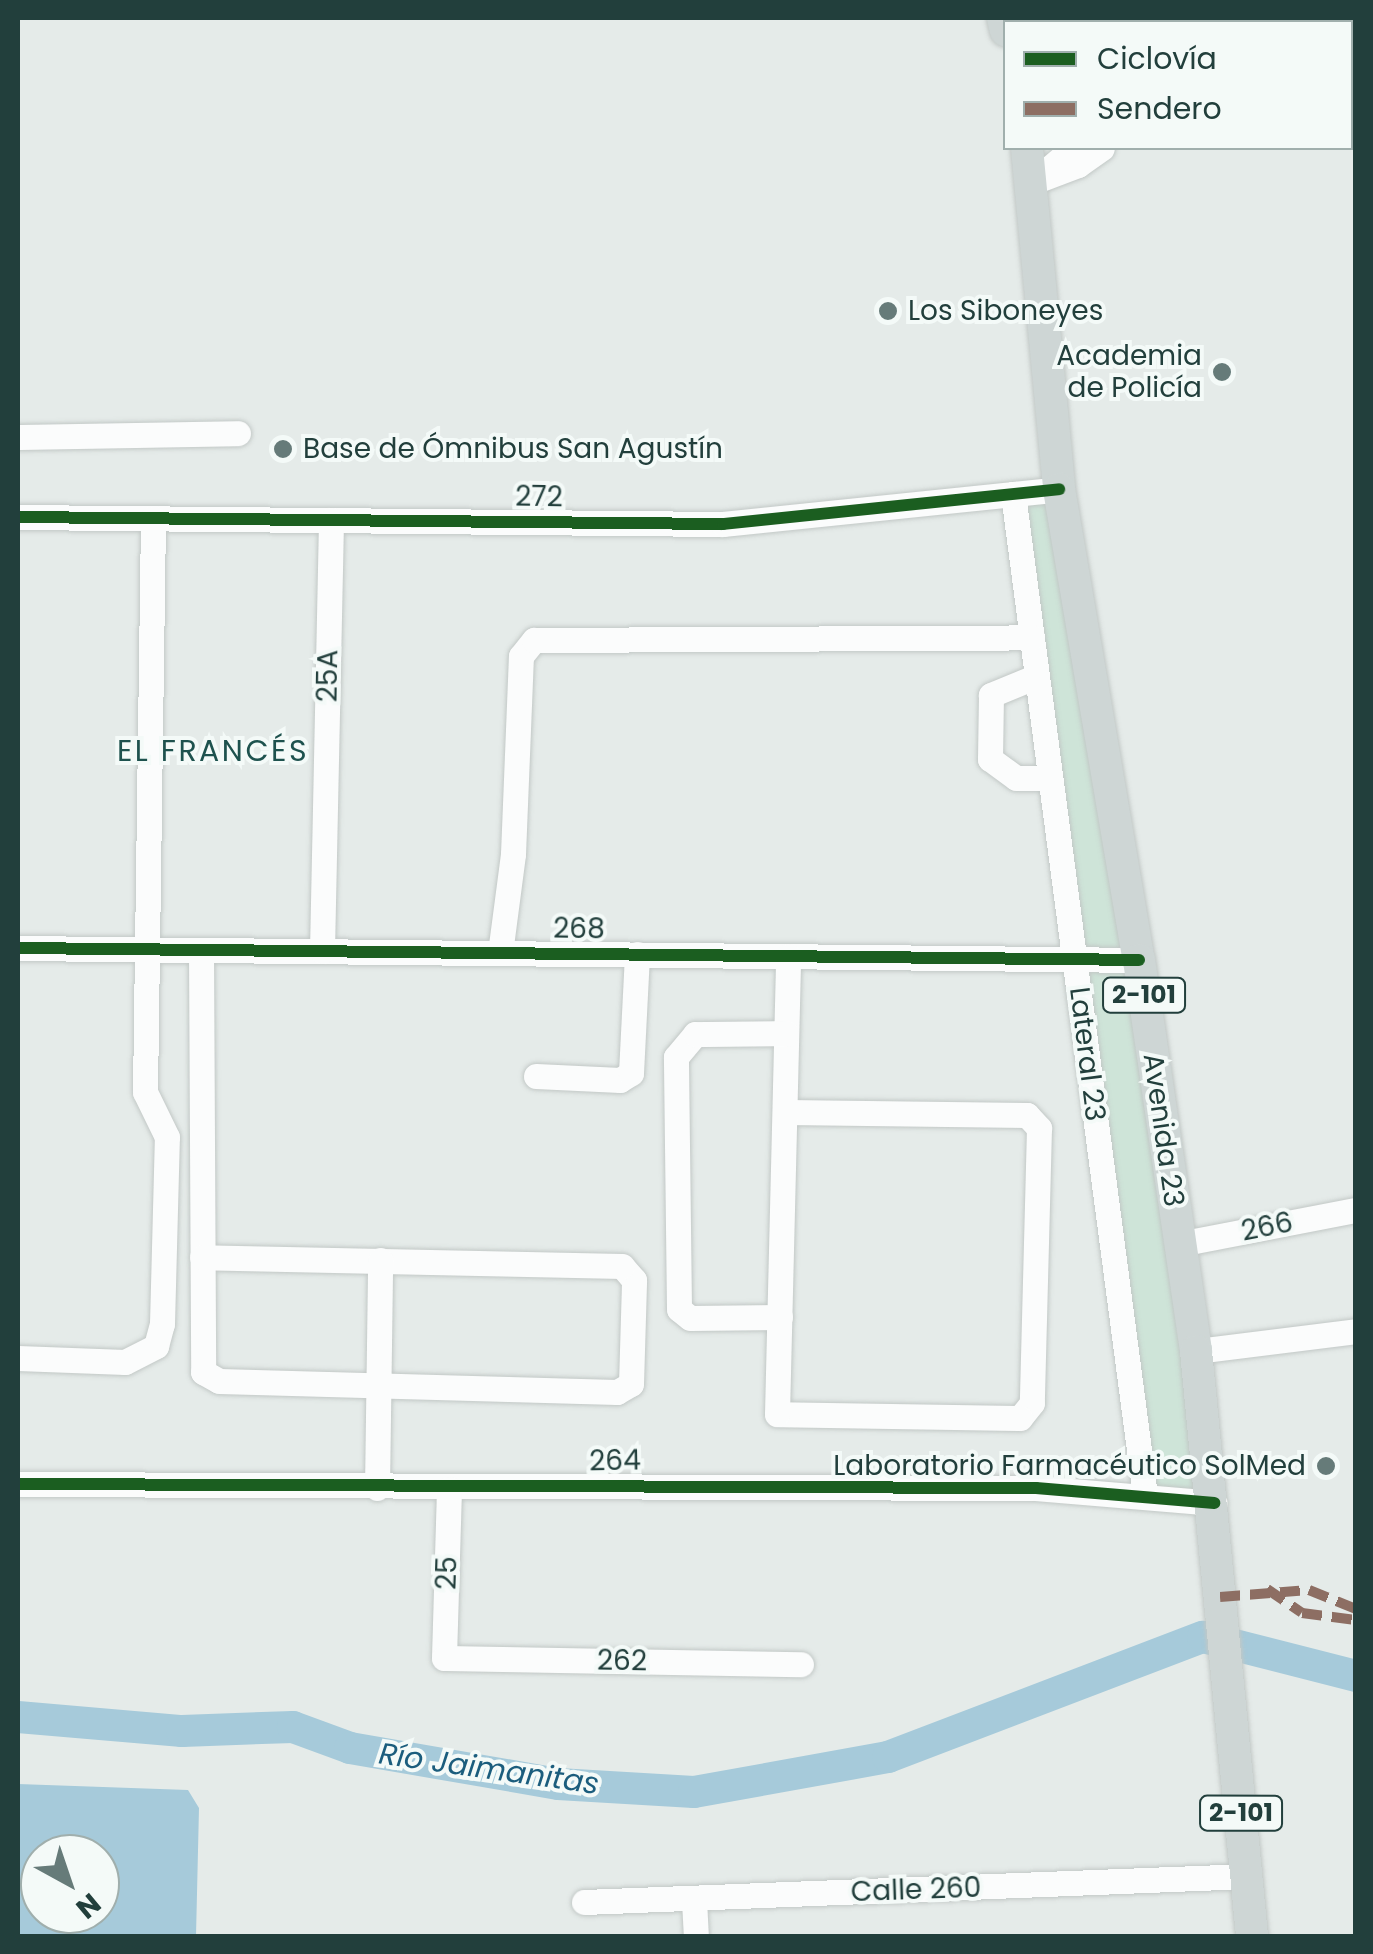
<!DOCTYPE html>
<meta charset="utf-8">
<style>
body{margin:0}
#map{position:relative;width:1373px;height:1954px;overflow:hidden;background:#e5ebe9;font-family:Poppins,sans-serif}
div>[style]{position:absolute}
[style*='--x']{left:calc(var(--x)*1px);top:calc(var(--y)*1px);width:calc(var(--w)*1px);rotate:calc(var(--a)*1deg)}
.green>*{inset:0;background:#cee4d8}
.water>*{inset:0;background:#a6cada}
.river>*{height:32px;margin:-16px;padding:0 16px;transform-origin:16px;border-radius:16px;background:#a6cada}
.roads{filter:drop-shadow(0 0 2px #c2c8c6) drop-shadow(0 0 2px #c2c8c6)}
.minor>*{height:25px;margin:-12.5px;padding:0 12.5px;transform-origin:12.5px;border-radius:12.5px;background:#fbfcfc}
.major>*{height:32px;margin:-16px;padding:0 16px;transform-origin:16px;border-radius:16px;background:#ced6d5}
.quiet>*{height:10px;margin-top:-5px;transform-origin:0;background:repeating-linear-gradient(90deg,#8d6e63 0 20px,transparent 0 30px)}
.cycleway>*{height:12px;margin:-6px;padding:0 6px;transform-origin:6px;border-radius:6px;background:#1b5e20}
.dots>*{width:28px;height:28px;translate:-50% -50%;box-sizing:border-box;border:5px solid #f4faf8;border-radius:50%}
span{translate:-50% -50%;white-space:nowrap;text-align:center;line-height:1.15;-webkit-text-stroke:8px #f4faf8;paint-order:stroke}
.shield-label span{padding:2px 8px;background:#f4faf8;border:2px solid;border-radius:8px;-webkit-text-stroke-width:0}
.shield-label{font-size:25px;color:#223f3c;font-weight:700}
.poi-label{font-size:28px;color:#223f3c}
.left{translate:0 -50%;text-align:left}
.right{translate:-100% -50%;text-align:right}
.street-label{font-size:28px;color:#223f3c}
.neighbourhood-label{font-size:30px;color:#1e524e;letter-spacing:2.5px}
.water-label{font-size:30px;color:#1b5d7d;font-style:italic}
.frame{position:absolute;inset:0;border:20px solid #223f3c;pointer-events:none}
.legend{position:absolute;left:1003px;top:20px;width:350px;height:130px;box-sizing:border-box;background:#f4faf8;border:2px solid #a0afad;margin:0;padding:12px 18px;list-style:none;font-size:30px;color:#223f3c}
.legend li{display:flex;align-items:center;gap:20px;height:50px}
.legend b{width:50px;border:2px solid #a0afad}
.north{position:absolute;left:20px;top:1834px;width:100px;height:100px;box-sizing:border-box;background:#f4faf8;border:2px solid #a0afad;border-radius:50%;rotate:140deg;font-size:28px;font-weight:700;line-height:40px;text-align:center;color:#223f3c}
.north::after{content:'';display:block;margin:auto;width:35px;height:45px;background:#667b79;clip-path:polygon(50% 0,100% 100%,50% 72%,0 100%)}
</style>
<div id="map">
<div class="green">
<i style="clip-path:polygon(1059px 489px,1212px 1501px,1151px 1498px,1069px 963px,1001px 500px)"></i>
</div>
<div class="water">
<i style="clip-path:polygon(evenodd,18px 1784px,188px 1790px,199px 1808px,196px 1936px,18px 1936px,18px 1784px,40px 1854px,100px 1854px,100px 1914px,40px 1914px,40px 1854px)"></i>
</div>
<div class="river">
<i style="--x:18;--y:1717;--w:165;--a:4.9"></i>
<i style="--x:182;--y:1731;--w:111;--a:-2.1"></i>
<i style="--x:293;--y:1727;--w:61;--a:20.2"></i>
<i style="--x:350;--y:1748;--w:211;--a:9.8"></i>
<i style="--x:558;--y:1784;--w:136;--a:3.4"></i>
<i style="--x:694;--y:1792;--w:197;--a:-10.2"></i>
<i style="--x:888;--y:1757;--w:337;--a:-20.9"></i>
<i style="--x:1203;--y:1637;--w:158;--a:14.3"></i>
</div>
<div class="roads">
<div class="minor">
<i style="--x:1240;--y:22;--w:7;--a:-34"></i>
<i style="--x:1271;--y:22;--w:8;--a:-30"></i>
<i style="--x:1073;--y:148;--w:52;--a:139.6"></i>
<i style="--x:1033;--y:182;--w:48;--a:-20.7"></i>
<i style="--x:1078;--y:165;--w:29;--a:-35"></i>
<i style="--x:18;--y:437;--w:220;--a:-1"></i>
<i style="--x:1013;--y:494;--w:1010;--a:82.49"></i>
<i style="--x:18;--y:517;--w:705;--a:0.57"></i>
<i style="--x:723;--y:524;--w:338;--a:-5.9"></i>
<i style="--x:1037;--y:676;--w:50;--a:157.6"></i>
<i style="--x:991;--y:695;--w:64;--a:90.9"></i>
<i style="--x:990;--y:759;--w:32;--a:36"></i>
<i style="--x:1016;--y:778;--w:34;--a:0"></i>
<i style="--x:18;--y:948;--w:1121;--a:0.61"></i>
<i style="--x:201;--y:950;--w:422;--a:89.7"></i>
<i style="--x:203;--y:1372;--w:18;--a:29"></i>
<i style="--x:219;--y:1381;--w:398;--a:1.6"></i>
<i style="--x:617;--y:1392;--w:16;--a:-30"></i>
<i style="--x:631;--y:1384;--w:104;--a:-88.3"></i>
<i style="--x:634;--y:1280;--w:18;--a:-131"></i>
<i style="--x:622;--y:1266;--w:420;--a:-178.8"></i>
<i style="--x:322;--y:951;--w:431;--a:-88.8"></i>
<i style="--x:500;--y:953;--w:100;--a:-82.5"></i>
<i style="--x:513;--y:854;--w:198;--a:-87.7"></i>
<i style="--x:521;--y:656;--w:21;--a:-51"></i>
<i style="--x:534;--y:640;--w:498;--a:-0.3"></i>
<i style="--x:536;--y:1076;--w:84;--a:2.7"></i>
<i style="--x:620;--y:1080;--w:13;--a:-32"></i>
<i style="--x:631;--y:1073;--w:119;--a:-87.1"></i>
<i style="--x:786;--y:1112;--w:241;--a:0.7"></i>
<i style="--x:1027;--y:1115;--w:18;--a:47"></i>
<i style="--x:1039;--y:1128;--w:275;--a:91.5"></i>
<i style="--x:1032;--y:1403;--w:19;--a:129"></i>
<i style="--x:1020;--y:1418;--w:243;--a:-179.1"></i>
<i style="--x:777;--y:1414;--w:458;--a:-88.6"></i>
<i style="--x:1179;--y:1244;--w:180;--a:-10.9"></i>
<i style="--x:780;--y:1317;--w:90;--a:179.4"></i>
<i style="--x:690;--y:1318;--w:14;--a:-141"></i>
<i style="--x:679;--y:1309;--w:252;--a:-90.7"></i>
<i style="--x:676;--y:1057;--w:30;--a:-50"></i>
<i style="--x:695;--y:1034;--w:91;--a:-0.6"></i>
<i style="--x:1196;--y:1351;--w:161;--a:-7.1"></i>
<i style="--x:18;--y:1358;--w:107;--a:2.1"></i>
<i style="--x:125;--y:1362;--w:35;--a:-27"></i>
<i style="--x:156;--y:1346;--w:23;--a:-75"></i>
<i style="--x:162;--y:1324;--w:187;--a:-88.5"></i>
<i style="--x:167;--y:1137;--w:50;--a:-116.1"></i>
<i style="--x:145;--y:1092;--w:574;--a:-89.2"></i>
<i style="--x:18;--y:1484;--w:1018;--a:0.23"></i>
<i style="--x:1036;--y:1488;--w:179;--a:4.8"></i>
<i style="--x:377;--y:1488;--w:228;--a:-89.2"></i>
<i style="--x:449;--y:1489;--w:169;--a:91.7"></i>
<i style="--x:444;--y:1658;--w:357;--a:1"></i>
<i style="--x:694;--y:1900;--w:36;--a:87"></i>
<i style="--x:584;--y:1902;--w:665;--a:-2.24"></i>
</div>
<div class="major">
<i style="--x:1003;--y:18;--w:13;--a:77"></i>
<i style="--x:1027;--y:148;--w:342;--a:84.6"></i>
<i style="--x:1059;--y:489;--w:478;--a:80.4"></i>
<i style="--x:1139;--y:960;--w:395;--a:81.7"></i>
<i style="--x:1196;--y:1351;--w:588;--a:84.53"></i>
</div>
</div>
<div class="quiet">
<i style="--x:1267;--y:1589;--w:42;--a:34.4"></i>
<i style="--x:1302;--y:1613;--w:54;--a:7.4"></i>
<i style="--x:1220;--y:1597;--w:89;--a:-4.5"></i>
<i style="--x:1309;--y:1590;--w:51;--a:22"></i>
</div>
<div class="cycleway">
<i style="--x:18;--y:517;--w:705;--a:0.57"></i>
<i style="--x:723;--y:524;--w:338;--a:-5.9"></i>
<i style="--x:18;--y:948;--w:1121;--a:0.61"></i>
<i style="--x:18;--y:1484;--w:1018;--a:0.23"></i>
<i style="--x:1036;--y:1488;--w:179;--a:4.8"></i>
</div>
<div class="dots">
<i style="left:888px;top:311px;background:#667b79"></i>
<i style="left:1222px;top:372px;background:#667b79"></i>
<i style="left:283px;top:449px;background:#667b79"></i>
<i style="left:1326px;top:1466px;background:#667b79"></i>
</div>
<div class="shield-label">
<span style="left:1144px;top:995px">2-101</span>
<span style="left:1241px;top:1813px">2-101</span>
</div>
<div class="poi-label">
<span class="left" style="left:908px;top:311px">Los Siboneyes</span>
<span class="right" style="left:1202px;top:372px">Academia<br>de Policía</span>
<span class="left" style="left:303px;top:449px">Base de Ómnibus San Agustín</span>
<span class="right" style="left:1306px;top:1466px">Laboratorio Farmacéutico SolMed</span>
</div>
<div class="street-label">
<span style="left:539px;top:497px;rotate:1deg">272</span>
<span style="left:328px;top:676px;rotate:-89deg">25A</span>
<span style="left:579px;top:929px;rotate:1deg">268</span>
<span style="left:1087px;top:1054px;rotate:83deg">Lateral 23</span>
<span style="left:1163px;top:1130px;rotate:82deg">Avenida 23</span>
<span style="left:1267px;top:1227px;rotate:-11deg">266</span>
<span style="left:615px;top:1461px;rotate:-1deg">264</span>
<span style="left:447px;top:1573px;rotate:-88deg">25</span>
<span style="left:622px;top:1661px;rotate:1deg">262</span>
<span style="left:916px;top:1890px;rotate:-2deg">Calle 260</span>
</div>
<div class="neighbourhood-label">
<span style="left:213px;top:751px">EL FRANCÉS</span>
</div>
<div class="water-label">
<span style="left:489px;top:1769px;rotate:8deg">Río Jaimanitas</span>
</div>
<div class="frame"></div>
<ul class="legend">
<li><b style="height:12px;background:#1b5e20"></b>Ciclovía</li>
<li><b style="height:12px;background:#8d6e63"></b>Sendero</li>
</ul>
<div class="north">N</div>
</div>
